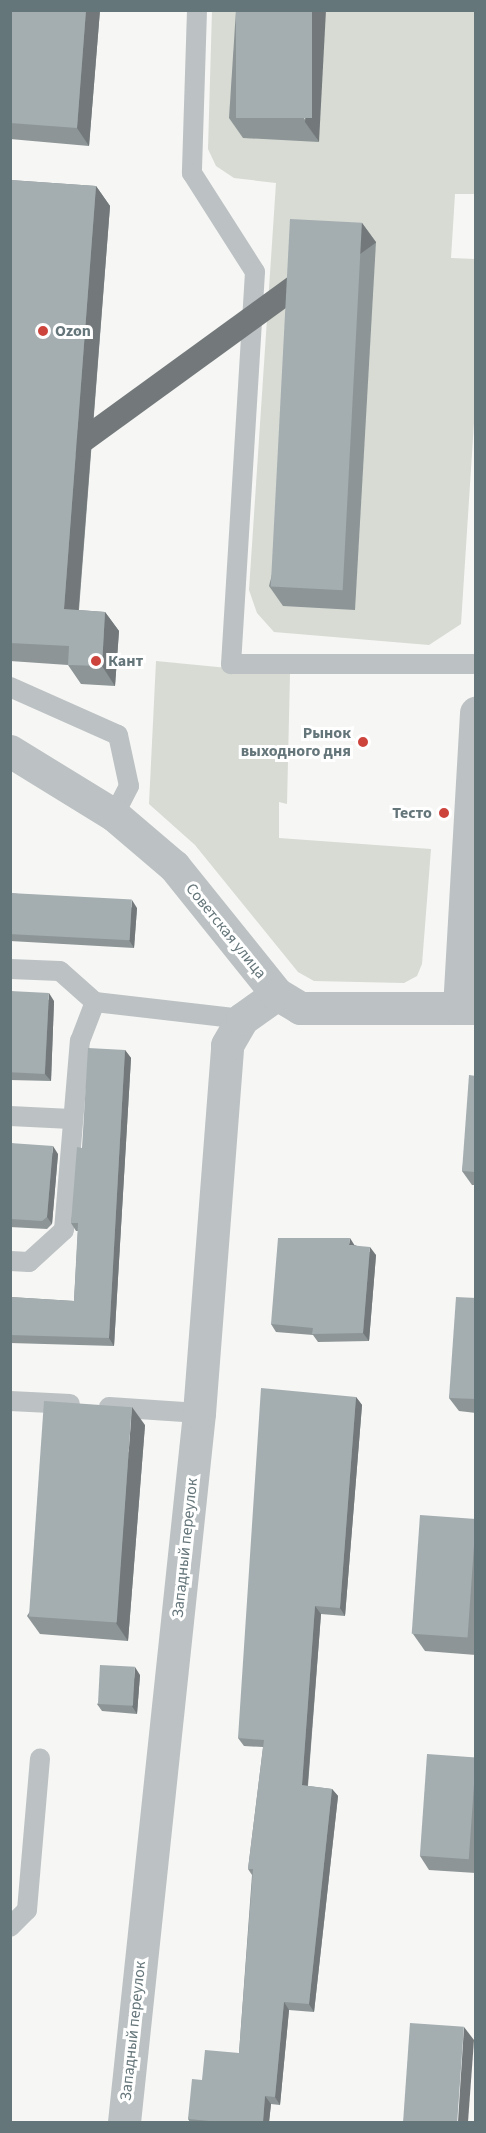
<!DOCTYPE html>
<meta charset="utf-8">
<style>
body{margin:0}
#map{position:relative;width:486px;height:2133px;overflow:hidden;background:#f6f6f4;font-family:"Source Sans 3",sans-serif}
div>[style]{position:absolute}
[style*='--x']{left:calc(var(--x)*1px);top:calc(var(--y)*1px);width:calc(var(--w)*1px);rotate:calc(var(--a)*1deg)}
.green>*{inset:0;background:#d7dbd4}
.service>*{height:20px;margin:-10px;padding:0 10px;transform-origin:10px;border-radius:10px;background:#bcc1c3}
.minor>*{height:33px;margin:-16.5px;padding:0 16.5px;transform-origin:16.5px;border-radius:16.5px;background:#bcc1c3}
.tertiary>*{height:33px;margin:-16.5px;padding:0 16.5px;transform-origin:16.5px;border-radius:16.5px;background:#bcc1c3}
.wall>*{inset:0;background:#8d9597}
.shaded-wall>*{inset:0;background:#73797b;transform-origin:0 0}
.building>*{inset:0;background:#a4adb0;transform-origin:0 0}
.dots>*{width:16px;height:16px;translate:-50% -50%;box-sizing:border-box;border:3px solid #fff;border-radius:50%}
span{translate:-50% -50%;white-space:nowrap;text-align:center;line-height:1.15;-webkit-text-stroke:6px #fff;paint-order:stroke}
.poi-label{font-size:16px;color:#65767b;font-weight:700}
.left{translate:0 -50%;text-align:left}
.right{translate:-100% -50%;text-align:right}
.street-label{font-size:16px;color:#65767b}
.frame{position:absolute;inset:0;border:12px solid #65767b;pointer-events:none}
</style>
<div id="map">
<div class="green">
<i style="clip-path:polygon(212px 11px,475px 11px,475px 194px,455px 194px,451px 258px,475px 259px,475px 407px,461px 624px,429px 645px,274px 632px,257px 613px,249px 590px,276px 183px,234px 178px,216px 166px,208px 149px)"></i>
<i style="clip-path:polygon(156px 661px,290px 674px,287px 804px,279px 802px,279px 838px,431px 849px,422px 964px,417px 976px,404px 983px,314px 981px,298px 972px,195px 845px,149px 804px)"></i>
</div>
<div class="service">
<i style="--x:197;--y:10;--w:163;--a:91.8"></i>
<i style="--x:192;--y:173;--w:117;--a:57.5"></i>
<i style="--x:255;--y:272;--w:393;--a:93.5"></i>
<i style="--x:231;--y:664;--w:245;--a:0"></i>
<i style="--x:10;--y:687;--w:118;--a:24"></i>
<i style="--x:118;--y:735;--w:52;--a:77.8"></i>
<i style="--x:129;--y:786;--w:33;--a:117"></i>
<i style="--x:10;--y:969;--w:50;--a:2.3"></i>
<i style="--x:60;--y:971;--w:47;--a:41.5"></i>
<i style="--x:95;--y:1002;--w:148;--a:6.6"></i>
<i style="--x:10;--y:1116;--w:61;--a:2.8"></i>
<i style="--x:10;--y:1261;--w:19;--a:3"></i>
<i style="--x:29;--y:1262;--w:47;--a:-42.4"></i>
<i style="--x:64;--y:1230;--w:190;--a:-85.2"></i>
<i style="--x:80;--y:1041;--w:42;--a:-69"></i>
<i style="--x:10;--y:1401;--w:60;--a:2.9"></i>
<i style="--x:109;--y:1407;--w:90;--a:3.8"></i>
<i style="--x:10;--y:1927;--w:24;--a:-45"></i>
<i style="--x:27;--y:1910;--w:152;--a:-85.1"></i>
</div>
<div class="minor">
<i style="--x:124;--y:2122;--w:713;--a:-83.96"></i>
<i style="--x:199;--y:1413;--w:369;--a:-85.6"></i>
<i style="--x:227;--y:1045;--w:30;--a:-60"></i>
<i style="--x:242;--y:1019;--w:43;--a:-35.5"></i>
</div>
<div class="tertiary">
<i style="--x:10;--y:751;--w:122;--a:31.6"></i>
<i style="--x:114;--y:815;--w:79;--a:40.4"></i>
<i style="--x:174;--y:866;--w:164;--a:51.2"></i>
<i style="--x:277;--y:994;--w:27;--a:31"></i>
<i style="--x:300;--y:1008;--w:176;--a:0"></i>
<i style="--x:459;--y:1008;--w:296;--a:-86.7"></i>
</div>
<div class="wall">
<i style="clip-path:polygon(10px 10px,100px 10px,89px 146px,10px 139px)"></i>
<i style="clip-path:polygon(236px 10px,319px 142px,243px 138px,229px 118px)"></i>
<i style="clip-path:polygon(10px 180px,96px 186px,110px 206px,79px 610px,105px 612px,119px 631px,115px 686px,81px 684px,68px 665px,10px 661px)"></i>
<i style="clip-path:polygon(362px 223px,376px 242px,355px 610px,283px 606px,269px 586px)"></i>
<i style="clip-path:polygon(10px 893px,137px 908px,134px 948px,10px 941px)"></i>
<i style="clip-path:polygon(10px 991px,54px 1001px,51px 1081px,10px 1080px)"></i>
<i style="clip-path:polygon(125px 1050px,131px 1058px,114px 1346px,10px 1343px,10px 1297px,74px 1301px,78px 1231px,76px 1231px,71px 1223px,82px 1148px)"></i>
<i style="clip-path:polygon(476px 1076px,476px 1185px,472px 1185px,462px 1171px)"></i>
<i style="clip-path:polygon(10px 1143px,58px 1154px,52px 1224px,47px 1229px,10px 1227px)"></i>
<i style="clip-path:polygon(355px 1245px,376px 1255px,369px 1341px,318px 1342px,313px 1335px,276px 1332px,271px 1324px)"></i>
<i style="clip-path:polygon(476px 1298px,476px 1413px,459px 1411px,449px 1398px)"></i>
<i style="clip-path:polygon(356px 1397px,362px 1405px,345px 1616px,321px 1614px,308px 1786px,332px 1789px,338px 1796px,314px 2012px,289px 2010px,280px 2105px,271px 2104px,269px 2122px,190px 2122px,188px 2119px,202px 2080px,239px 2053px,252px 1875px,248px 1869px,263px 1747px,244px 1746px,238px 1738px)"></i>
<i style="clip-path:polygon(145px 1425px,128px 1641px,40px 1634px,27px 1616px)"></i>
<i style="clip-path:polygon(476px 1519px,476px 1655px,425px 1651px,413px 1634px)"></i>
<i style="clip-path:polygon(140px 1675px,137px 1714px,102px 1711px,97px 1704px)"></i>
<i style="clip-path:polygon(476px 1757px,476px 1873px,429px 1870px,420px 1856px)"></i>
</div>
<div class="shaded-wall">
<i style="clip-path:polygon(86px 10px,100px 10px,89px 146px,77px 128px)"></i>
<i style="clip-path:polygon(312px 10px,326px 10px,319px 142px,305px 122px)"></i>
<i style="clip-path:polygon(96px 186px,110px 206px,77px 629px,64px 609px)"></i>
<i style="left:362px;top:223px;width:24px;height:368px;rotate:54deg"></i>
<i style="clip-path:polygon(105px 612px,119px 631px,115px 686px,102px 666px)"></i>
<i style="clip-path:polygon(132px 900px,137px 908px,134px 948px,129px 940px)"></i>
<i style="clip-path:polygon(49px 993px,54px 1001px,51px 1081px,45px 1074px)"></i>
<i style="clip-path:polygon(125px 1050px,131px 1058px,114px 1346px,109px 1338px)"></i>
<i style="clip-path:polygon(53px 1146px,58px 1154px,52px 1224px,47px 1217px)"></i>
<i style="clip-path:polygon(350px 1238px,355px 1246px,349px 1245px)"></i>
<i style="clip-path:polygon(370px 1247px,376px 1255px,369px 1341px,363px 1333px)"></i>
<i style="clip-path:polygon(356px 1397px,362px 1405px,345px 1616px,340px 1608px)"></i>
<i style="clip-path:polygon(132px 1407px,145px 1425px,128px 1641px,116px 1623px)"></i>
<i style="clip-path:polygon(315px 1606px,321px 1614px,307px 1793px,302px 1785px)"></i>
<i style="clip-path:polygon(135px 1667px,140px 1675px,137px 1714px,132px 1706px)"></i>
<i style="clip-path:polygon(332px 1789px,338px 1796px,314px 2012px,309px 2004px)"></i>
<i style="clip-path:polygon(284px 2002px,289px 2010px,280px 2105px,275px 2097px)"></i>
<i style="clip-path:polygon(464px 2027px,474px 2040px,468px 2122px,458px 2122px)"></i>
<i style="clip-path:polygon(265px 2096px,271px 2104px,269px 2122px,263px 2122px)"></i>
</div>
<div class="building">
<i style="clip-path:polygon(10px 10px,86px 10px,77px 128px,10px 123px)"></i>
<i style="left:236px;top:10px;width:76px;height:108px"></i>
<i style="clip-path:polygon(10px 180px,96px 186px,64px 609px,105px 612px,102px 666px,68px 665px,69px 646px,10px 643px)"></i>
<i style="left:290px;top:219px;width:72px;height:368px;rotate:3deg"></i>
<i style="left:10px;top:893px;width:122px;height:41px;rotate:3deg"></i>
<i style="left:10px;top:991px;width:39px;height:81px;rotate:3deg"></i>
<i style="clip-path:polygon(88px 1048px,125px 1050px,109px 1338px,10px 1335px,10px 1297px,74px 1301px,78px 1223px,71px 1223px,77px 1147px,82px 1148px)"></i>
<i style="clip-path:polygon(469px 1075px,476px 1076px,476px 1172px,462px 1171px)"></i>
<i style="clip-path:polygon(10px 1143px,53px 1146px,47px 1217px,42px 1221px,10px 1219px)"></i>
<i style="clip-path:polygon(278px 1238px,350px 1238px,349px 1245px,370px 1247px,363px 1333px,312px 1334px,313px 1328px,271px 1324px)"></i>
<i style="clip-path:polygon(456px 1297px,476px 1298px,476px 1399px,449px 1398px)"></i>
<i style="clip-path:polygon(261px 1388px,356px 1397px,340px 1608px,315px 1606px,302px 1785px,332px 1789px,309px 2004px,284px 2002px,275px 2097px,265px 2096px,263px 2122px,220px 2122px,188px 2119px,192px 2079px,202px 2080px,205px 2050px,239px 2053px,253px 1869px,248px 1869px,264px 1740px,238px 1738px)"></i>
<i style="left:44px;top:1401px;width:88px;height:216px;rotate:4deg"></i>
<i style="left:420px;top:1515px;width:56px;height:119px;rotate:4deg"></i>
<i style="left:100px;top:1665px;width:35px;height:39px;rotate:3deg"></i>
<i style="left:427px;top:1754px;width:49px;height:102px;rotate:4deg"></i>
<i style="left:410px;top:2023px;width:54px;height:99px;rotate:4deg"></i>
</div>
<div class="dots">
<i style="left:43px;top:331px;background:#cd443d"></i>
<i style="left:96px;top:661px;background:#cd443d"></i>
<i style="left:363px;top:742px;background:#cd443d"></i>
<i style="left:444px;top:813px;background:#cd443d"></i>
</div>
<div class="poi-label">
<span class="left" style="left:55px;top:331px">Ozon</span>
<span class="left" style="left:108px;top:661px">Кант</span>
<span class="right" style="left:351px;top:742px">Рынок<br>выходного дня</span>
<span class="right" style="left:432px;top:813px">Тесто</span>
</div>
<div class="street-label">
<span style="left:226px;top:931px;rotate:51deg">Советская улица</span>
<span style="left:185px;top:1548px;rotate:-84deg">Западный переулок</span>
<span style="left:133px;top:2031px;rotate:-84deg">Западный переулок</span>
</div>
<div class="frame"></div>
</div>
